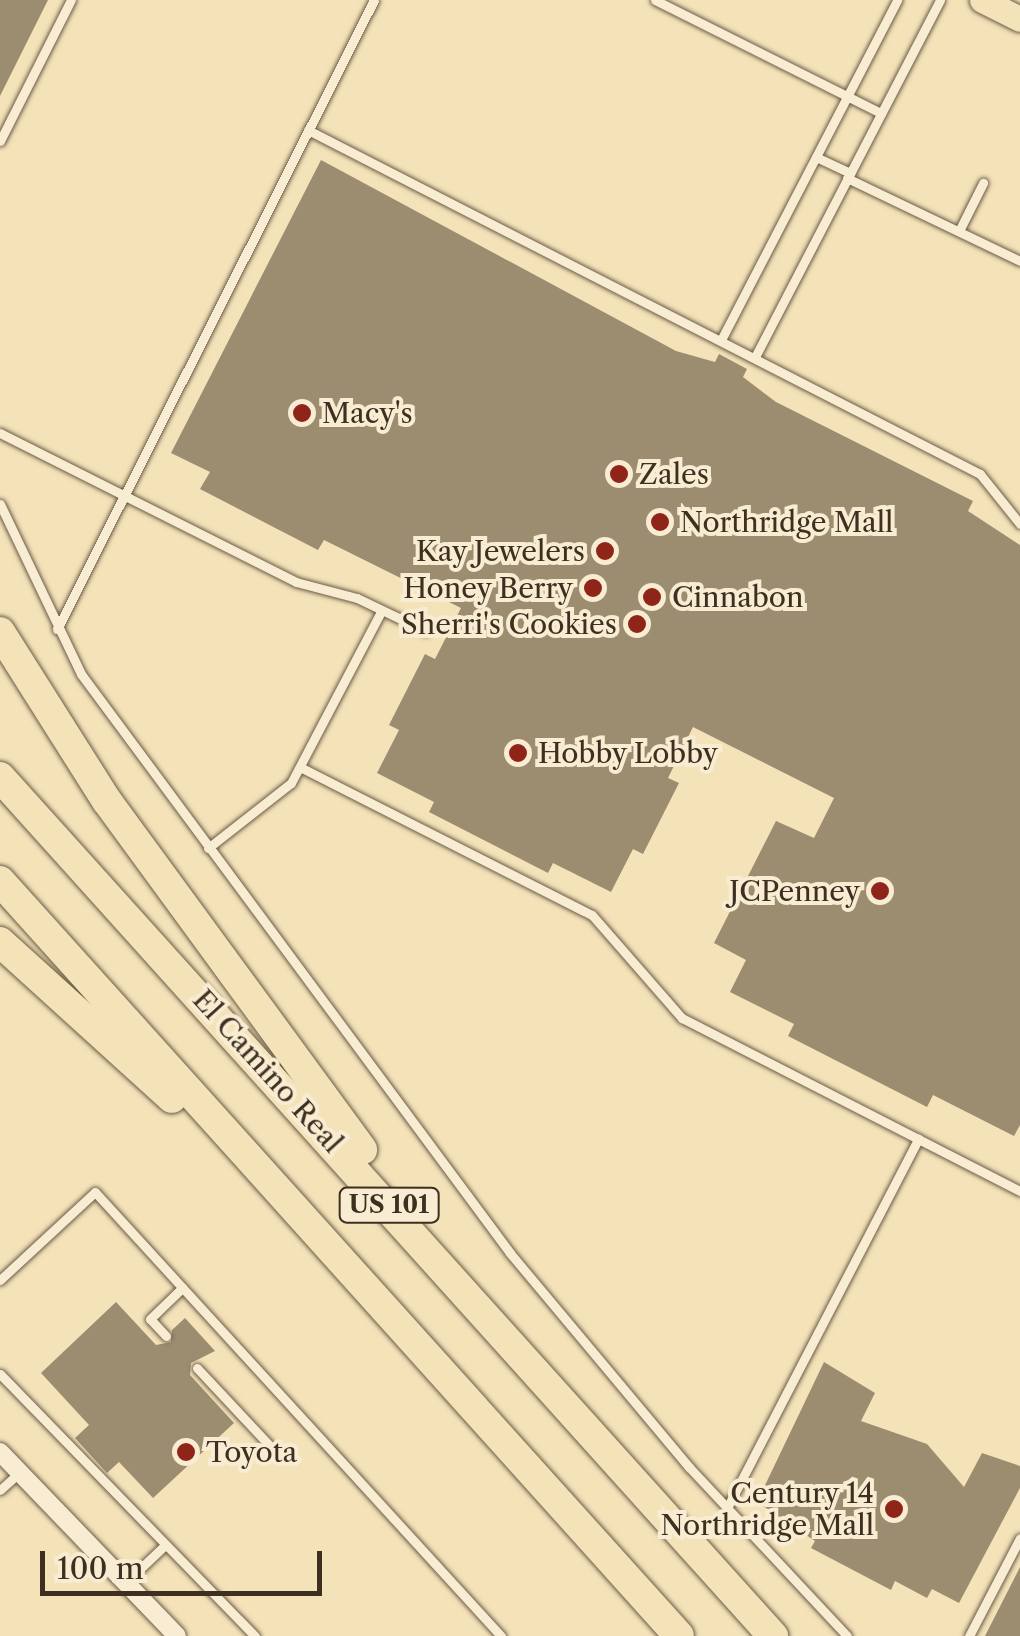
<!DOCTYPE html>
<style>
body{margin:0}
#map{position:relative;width:1020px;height:1636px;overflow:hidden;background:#f4e2b9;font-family:"Libre Caslon Text",serif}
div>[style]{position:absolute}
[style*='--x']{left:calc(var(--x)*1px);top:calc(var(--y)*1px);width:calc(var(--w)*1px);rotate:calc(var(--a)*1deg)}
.building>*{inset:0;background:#9c8d70}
.roads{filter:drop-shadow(0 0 2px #6b5c46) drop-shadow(0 0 2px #6b5c46)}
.lane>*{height:9px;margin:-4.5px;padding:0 4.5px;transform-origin:4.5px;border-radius:4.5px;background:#f8ecd2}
.street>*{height:18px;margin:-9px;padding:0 9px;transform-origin:9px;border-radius:9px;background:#f8ecd2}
.primary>*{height:25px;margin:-12.5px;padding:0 12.5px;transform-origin:12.5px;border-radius:12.5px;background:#f4e2b9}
.highway>*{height:30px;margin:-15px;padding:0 15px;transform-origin:15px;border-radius:15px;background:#f4e2b9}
.dots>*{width:28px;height:28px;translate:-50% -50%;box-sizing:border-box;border:5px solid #f8ecd2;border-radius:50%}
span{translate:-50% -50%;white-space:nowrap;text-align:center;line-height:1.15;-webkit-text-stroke:8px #f8ecd2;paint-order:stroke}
.shield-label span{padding:2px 8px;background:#f8ecd2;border:2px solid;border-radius:8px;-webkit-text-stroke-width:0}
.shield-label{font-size:25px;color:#3d3020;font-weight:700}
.poi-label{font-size:28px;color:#3d3020}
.left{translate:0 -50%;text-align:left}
.right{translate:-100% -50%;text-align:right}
.street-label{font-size:28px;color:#3d3020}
.scale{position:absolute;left:40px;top:1551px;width:282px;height:45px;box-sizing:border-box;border:5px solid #3d3020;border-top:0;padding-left:12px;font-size:30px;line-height:35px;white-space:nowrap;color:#3d3020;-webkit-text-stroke:8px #f8ecd2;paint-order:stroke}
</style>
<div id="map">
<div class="building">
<i style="clip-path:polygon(0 0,48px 0,0 96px)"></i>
<i style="clip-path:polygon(321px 160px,676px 351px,715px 362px,719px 354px,747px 369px,743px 377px,776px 402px,973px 501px,968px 511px,1020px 545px,1020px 1125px,1014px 1136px,933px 1095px,927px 1107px,788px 1036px,794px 1024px,730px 992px,746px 960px,714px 943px,776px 821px,814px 838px,834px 798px,693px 727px,668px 778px,679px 783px,643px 854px,633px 849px,611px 892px,553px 863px,548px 873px,429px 812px,434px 802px,377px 773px,399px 730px,389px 725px,425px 654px,435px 659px,461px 608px,324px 540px,318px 550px,200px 489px,210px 472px,171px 453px)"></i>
<i style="clip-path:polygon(116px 1302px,156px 1345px,171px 1342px,172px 1330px,185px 1318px,215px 1351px,191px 1363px,190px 1375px,234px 1423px,153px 1498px,119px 1462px,107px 1473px,75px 1438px,89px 1425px,41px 1373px)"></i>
<i style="clip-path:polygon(824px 1362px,875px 1393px,861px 1421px,927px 1444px,964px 1487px,982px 1453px,1020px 1466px,1020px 1488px,959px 1603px,932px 1589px,927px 1598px,895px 1581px,891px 1590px,811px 1548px,815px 1541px,757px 1502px)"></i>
<i style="clip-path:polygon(1020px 1567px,1020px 1636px,985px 1636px)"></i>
</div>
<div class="roads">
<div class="lane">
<i style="--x:655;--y:0;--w:253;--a:26.6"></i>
<i style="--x:308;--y:130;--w:755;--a:27.11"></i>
<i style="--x:980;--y:474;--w:64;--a:51.3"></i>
<i style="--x:0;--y:141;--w:158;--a:-63.3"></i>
<i style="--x:816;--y:157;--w:38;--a:25"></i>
<i style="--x:847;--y:178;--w:192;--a:25.6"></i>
<i style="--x:959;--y:231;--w:54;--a:-63.4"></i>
<i style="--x:721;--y:340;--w:383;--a:-62.6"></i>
<i style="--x:755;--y:357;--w:402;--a:-62.6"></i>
<i style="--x:0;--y:433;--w:331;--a:26.7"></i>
<i style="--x:296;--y:582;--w:63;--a:14.7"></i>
<i style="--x:357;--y:598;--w:76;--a:25.6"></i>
<i style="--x:0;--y:504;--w:188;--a:64.5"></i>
<i style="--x:81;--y:674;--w:721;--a:53.46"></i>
<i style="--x:510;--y:1253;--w:279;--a:50.1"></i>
<i style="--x:689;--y:1467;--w:231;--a:46.9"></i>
<i style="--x:57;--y:629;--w:704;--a:-63.25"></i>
<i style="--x:300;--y:767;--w:327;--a:26.9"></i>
<i style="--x:592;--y:915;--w:137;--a:48.9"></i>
<i style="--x:682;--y:1018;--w:380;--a:27.1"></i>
<i style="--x:208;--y:848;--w:105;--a:-38.1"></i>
<i style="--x:291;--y:783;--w:195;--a:-62.3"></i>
<i style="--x:0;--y:1280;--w:129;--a:-42.8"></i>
<i style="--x:95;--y:1192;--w:602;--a:47.56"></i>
<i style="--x:166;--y:1336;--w:23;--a:-133"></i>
<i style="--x:150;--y:1319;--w:45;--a:-44.1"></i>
<i style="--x:197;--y:1368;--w:108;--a:46.9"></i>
<i style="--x:0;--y:1374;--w:366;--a:45.8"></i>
<i style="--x:0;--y:1490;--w:25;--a:-42"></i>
<i style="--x:727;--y:1508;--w:416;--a:-62.6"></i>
<i style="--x:125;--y:1583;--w:52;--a:-43.5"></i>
<i style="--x:969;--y:1636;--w:110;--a:-62.5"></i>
</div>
<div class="street">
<i style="--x:0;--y:1452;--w:255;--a:46.1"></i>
</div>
<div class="primary">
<i style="--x:982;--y:0;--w:42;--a:26.6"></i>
</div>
<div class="highway">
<i style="--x:0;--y:632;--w:200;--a:57.7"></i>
<i style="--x:107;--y:801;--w:432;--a:53.8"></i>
<i style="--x:0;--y:777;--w:1156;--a:48.02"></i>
<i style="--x:0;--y:881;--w:1015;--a:48.03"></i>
<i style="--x:0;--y:942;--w:232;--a:42.2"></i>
</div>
</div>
<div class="dots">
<i style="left:302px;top:413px;background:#8f2418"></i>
<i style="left:619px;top:474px;background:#8f2418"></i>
<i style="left:660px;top:522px;background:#8f2418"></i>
<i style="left:605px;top:551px;background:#8f2418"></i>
<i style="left:593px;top:588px;background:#8f2418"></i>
<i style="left:652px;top:597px;background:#8f2418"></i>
<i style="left:637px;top:624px;background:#8f2418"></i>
<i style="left:518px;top:753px;background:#8f2418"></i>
<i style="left:880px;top:891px;background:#8f2418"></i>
<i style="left:186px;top:1452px;background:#8f2418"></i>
<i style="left:894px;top:1509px;background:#8f2418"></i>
</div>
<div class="shield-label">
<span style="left:389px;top:1205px">US 101</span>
</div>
<div class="poi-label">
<span class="left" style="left:322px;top:413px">Macy's</span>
<span class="left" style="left:639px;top:474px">Zales</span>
<span class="left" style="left:680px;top:522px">Northridge Mall</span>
<span class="right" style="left:585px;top:551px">Kay Jewelers</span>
<span class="right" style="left:573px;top:588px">Honey Berry</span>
<span class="left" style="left:672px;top:597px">Cinnabon</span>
<span class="right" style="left:617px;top:624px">Sherri's Cookies</span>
<span class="left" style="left:538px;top:753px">Hobby Lobby</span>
<span class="right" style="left:860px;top:891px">JCPenney</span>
<span class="left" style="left:206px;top:1452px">Toyota</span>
<span class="right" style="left:874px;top:1509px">Century 14<br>Northridge Mall</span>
</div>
<div class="street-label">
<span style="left:268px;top:1071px;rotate:48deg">El Camino Real</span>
</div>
<div class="scale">100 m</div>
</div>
